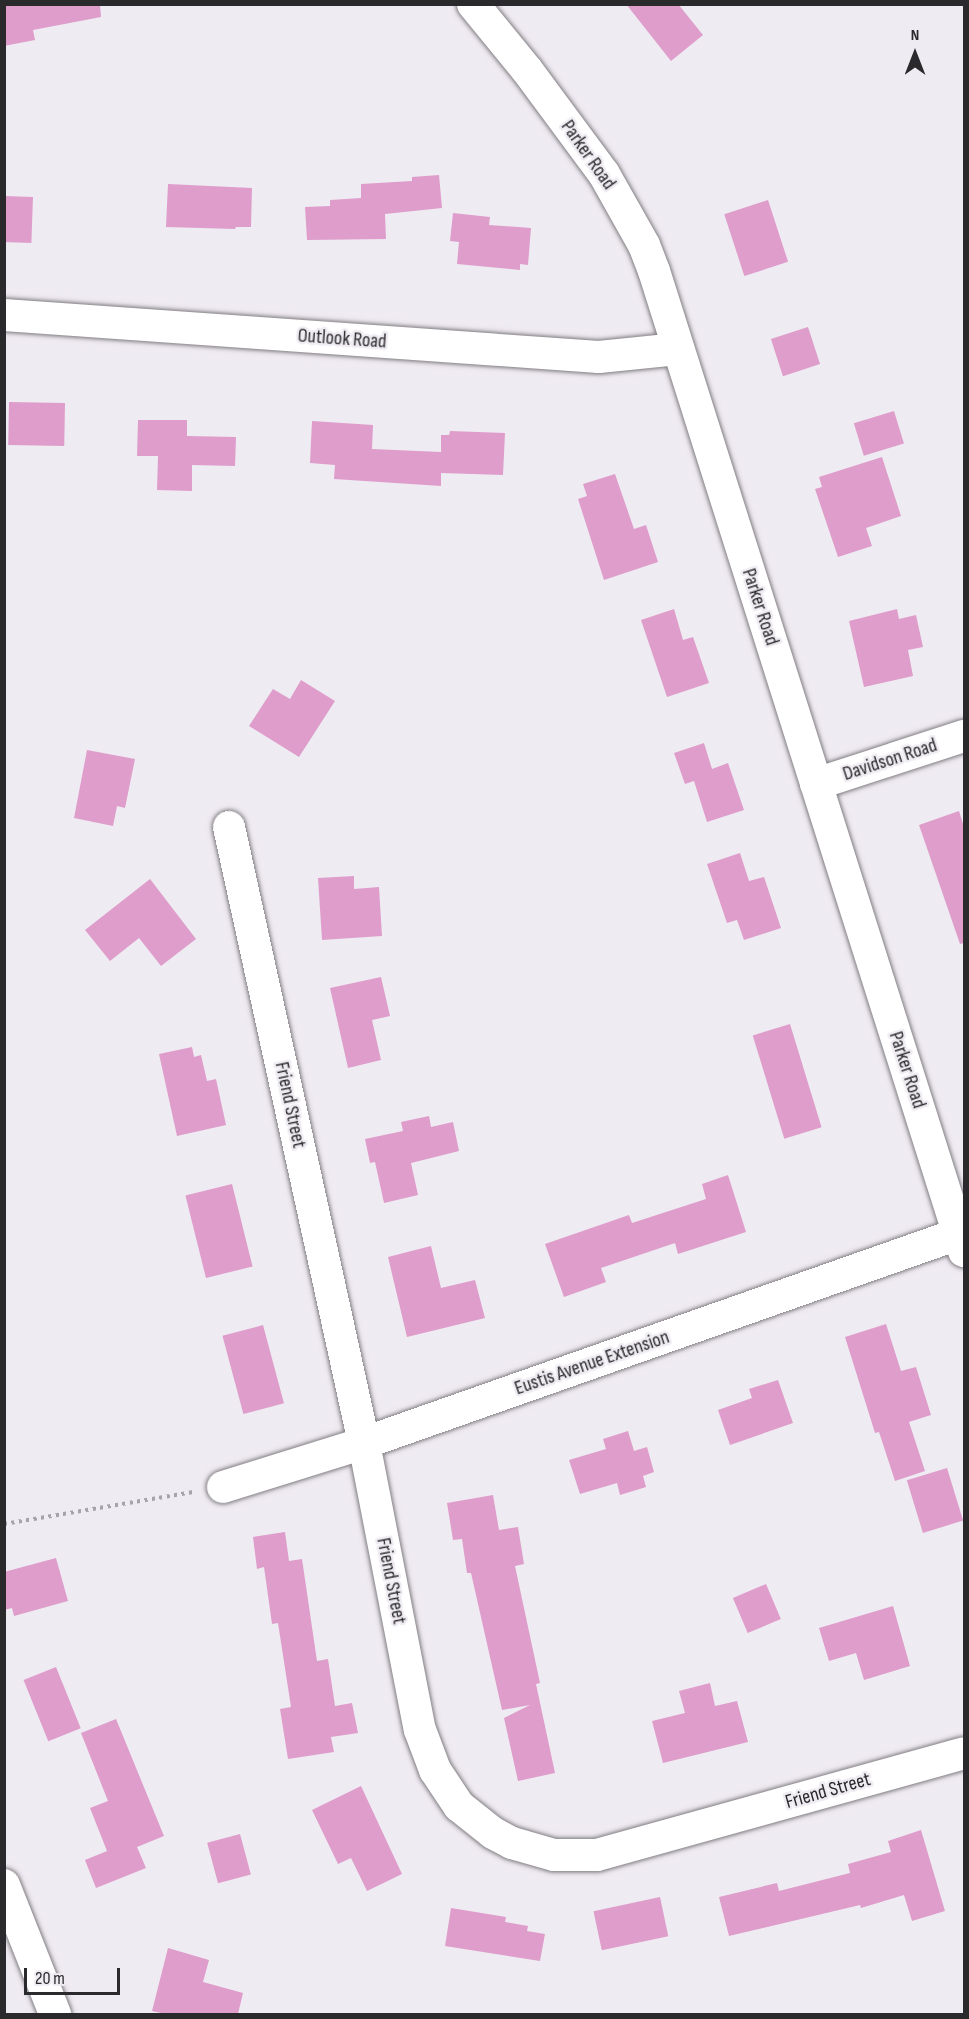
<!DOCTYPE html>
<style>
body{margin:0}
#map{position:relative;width:969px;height:2019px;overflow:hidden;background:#efebf2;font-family:"Sofia Sans Condensed",sans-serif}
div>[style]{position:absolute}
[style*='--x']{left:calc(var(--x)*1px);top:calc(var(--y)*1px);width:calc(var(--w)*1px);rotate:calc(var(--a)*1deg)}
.building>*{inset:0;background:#de9dcb;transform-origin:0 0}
.path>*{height:4px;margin-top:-2px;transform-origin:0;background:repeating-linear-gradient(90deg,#a7a4a9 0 3px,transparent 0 7.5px)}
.roads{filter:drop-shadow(0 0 2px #817e83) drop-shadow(0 0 2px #817e83)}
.minor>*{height:32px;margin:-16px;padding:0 16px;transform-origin:16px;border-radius:16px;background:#fff}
span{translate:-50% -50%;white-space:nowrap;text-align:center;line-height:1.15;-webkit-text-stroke:5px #efebf2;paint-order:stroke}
.street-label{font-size:20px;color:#2a292b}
.frame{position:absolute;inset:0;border:6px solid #2a292b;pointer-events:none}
.north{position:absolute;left:885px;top:24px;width:60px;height:60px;-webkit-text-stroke:4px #efebf2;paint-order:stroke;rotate:0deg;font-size:16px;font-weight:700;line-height:24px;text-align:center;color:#2a292b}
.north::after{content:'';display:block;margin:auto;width:21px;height:27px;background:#2a292b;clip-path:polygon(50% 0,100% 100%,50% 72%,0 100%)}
.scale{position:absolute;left:24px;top:1968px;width:96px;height:27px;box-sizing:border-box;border:3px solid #2a292b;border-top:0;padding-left:8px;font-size:18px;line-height:21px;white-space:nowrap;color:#2a292b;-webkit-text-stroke:4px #efebf2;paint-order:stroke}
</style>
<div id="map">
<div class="building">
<i style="clip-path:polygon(4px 4px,100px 4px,101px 17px,33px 30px,35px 40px,4px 46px)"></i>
<i style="clip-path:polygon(626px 4px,678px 4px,703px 35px,671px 61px)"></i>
<i style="clip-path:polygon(439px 175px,442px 208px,385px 214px,386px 239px,307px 240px,305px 207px,330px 206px,330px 200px,361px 198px,361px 184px,412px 181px,412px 177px)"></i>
<i style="clip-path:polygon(168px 184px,252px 188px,251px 227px,236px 227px,235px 229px,166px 227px)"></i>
<i style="left:4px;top:196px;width:29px;height:46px;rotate:2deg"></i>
<i style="left:768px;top:200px;width:65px;height:46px;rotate:72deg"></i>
<i style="clip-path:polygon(453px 213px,490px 217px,489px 225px,531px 228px,528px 265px,520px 264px,520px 270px,457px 264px,459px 242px,450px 241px)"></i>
<i style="left:808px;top:327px;width:39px;height:39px;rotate:72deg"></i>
<i style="left:9px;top:402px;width:56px;height:43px;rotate:1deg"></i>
<i style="left:894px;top:411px;width:34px;height:42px;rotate:73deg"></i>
<i style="clip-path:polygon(138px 420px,187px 420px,187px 436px,236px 437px,235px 466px,192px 465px,192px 491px,157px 490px,158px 456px,137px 456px)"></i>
<i style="clip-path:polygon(312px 421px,373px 425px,372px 449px,441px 452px,441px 435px,449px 435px,450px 431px,505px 433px,503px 475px,441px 473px,441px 486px,334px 479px,335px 465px,310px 463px)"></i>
<i style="clip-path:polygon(882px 457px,901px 516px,866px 528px,872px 546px,838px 557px,815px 489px,822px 487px,819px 477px)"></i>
<i style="clip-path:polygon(615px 474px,634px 529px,646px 525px,658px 562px,604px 580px,578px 499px,587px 496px,583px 484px)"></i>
<i style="clip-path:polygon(674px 609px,683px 640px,693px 637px,709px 683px,667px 697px,641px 620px)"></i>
<i style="clip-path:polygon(897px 609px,899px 619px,916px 615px,923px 647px,908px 650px,913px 676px,864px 687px,849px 621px)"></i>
<i style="clip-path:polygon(301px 680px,335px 701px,299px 757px,249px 726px,273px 689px,290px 699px)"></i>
<i style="clip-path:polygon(704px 743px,712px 769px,728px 763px,744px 810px,707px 822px,694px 781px,685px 784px,674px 753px)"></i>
<i style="clip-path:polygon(87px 750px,135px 759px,125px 808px,117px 806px,113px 826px,74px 818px)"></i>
<i style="clip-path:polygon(959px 811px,964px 827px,964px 943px,960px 944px,919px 825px)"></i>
<i style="clip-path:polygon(740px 853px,749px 881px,764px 877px,781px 928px,744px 940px,737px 920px,727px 923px,707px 864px)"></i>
<i style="clip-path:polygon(354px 876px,354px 889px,379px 887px,382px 936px,322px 940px,318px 878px)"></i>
<i style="clip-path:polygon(150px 879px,196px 939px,161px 966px,139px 938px,110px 961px,85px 930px)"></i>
<i style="clip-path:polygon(381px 977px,390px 1016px,372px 1020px,381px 1060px,348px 1068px,330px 988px)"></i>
<i style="left:790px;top:1024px;width:108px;height:39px;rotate:73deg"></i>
<i style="clip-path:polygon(192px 1047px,194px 1057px,201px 1055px,207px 1081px,216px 1079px,226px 1125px,177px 1136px,159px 1054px)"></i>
<i style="clip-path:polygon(429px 1116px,431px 1127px,453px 1122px,459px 1151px,411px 1163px,418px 1195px,384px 1203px,375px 1162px,370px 1163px,365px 1139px,403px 1131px,401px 1122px)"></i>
<i style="clip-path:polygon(728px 1175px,746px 1232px,678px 1254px,675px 1243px,601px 1268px,606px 1282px,564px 1297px,545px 1244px,629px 1215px,632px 1223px,706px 1199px,702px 1184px)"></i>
<i style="left:232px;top:1184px;width:85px;height:48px;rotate:76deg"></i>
<i style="clip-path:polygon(431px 1246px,441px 1288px,475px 1280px,485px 1318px,407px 1337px,388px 1257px)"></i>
<i style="clip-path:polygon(886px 1324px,901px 1371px,916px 1367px,931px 1415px,909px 1422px,925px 1471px,895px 1481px,879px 1432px,875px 1433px,845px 1337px)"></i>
<i style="left:263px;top:1325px;width:81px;height:42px;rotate:75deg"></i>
<i style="clip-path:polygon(778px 1380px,793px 1423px,730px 1445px,718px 1410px,752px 1398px,749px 1389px)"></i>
<i style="clip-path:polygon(628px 1431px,634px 1451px,647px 1447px,654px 1472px,643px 1476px,646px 1487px,620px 1495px,617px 1483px,580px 1494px,569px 1460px,606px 1449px,603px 1439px)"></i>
<i style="left:947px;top:1468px;width:55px;height:42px;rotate:73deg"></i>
<i style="clip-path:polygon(493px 1495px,499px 1530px,518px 1527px,524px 1564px,515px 1566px,540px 1683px,536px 1684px,555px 1773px,518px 1781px,504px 1718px,530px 1705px,502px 1710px,471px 1573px,467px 1573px,462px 1539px,453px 1540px,447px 1503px)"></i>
<i style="clip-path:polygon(285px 1532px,289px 1561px,302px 1559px,317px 1661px,328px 1659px,335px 1706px,352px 1703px,358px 1733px,331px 1737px,334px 1752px,288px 1759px,280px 1709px,291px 1707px,278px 1623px,272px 1624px,264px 1567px,257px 1569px,253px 1537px)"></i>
<i style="clip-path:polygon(56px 1558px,68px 1601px,14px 1616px,12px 1608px,4px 1610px,4px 1572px)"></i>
<i style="left:766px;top:1584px;width:38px;height:36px;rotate:67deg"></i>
<i style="clip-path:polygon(893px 1606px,910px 1666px,864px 1680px,856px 1653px,829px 1661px,819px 1628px)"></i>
<i style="left:56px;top:1667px;width:66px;height:35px;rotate:68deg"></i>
<i style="clip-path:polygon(710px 1683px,715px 1706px,737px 1701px,748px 1742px,663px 1763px,652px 1721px,685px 1713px,679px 1691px)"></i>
<i style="clip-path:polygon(116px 1719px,164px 1836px,137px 1847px,146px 1868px,96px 1888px,85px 1860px,107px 1851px,90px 1808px,108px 1801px,81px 1733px)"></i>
<i style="clip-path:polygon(361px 1786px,402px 1874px,367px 1891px,351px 1858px,338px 1864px,312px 1810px)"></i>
<i style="clip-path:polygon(921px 1830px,945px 1911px,912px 1921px,904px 1895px,861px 1908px,860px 1905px,729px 1936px,719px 1897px,777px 1883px,779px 1891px,850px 1873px,848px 1864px,891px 1852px,888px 1841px)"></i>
<i style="left:240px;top:1834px;width:42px;height:34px;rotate:75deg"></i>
<i style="left:660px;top:1897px;width:40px;height:68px;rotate:78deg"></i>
<i style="clip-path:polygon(451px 1908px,506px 1917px,505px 1922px,528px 1926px,527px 1931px,545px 1934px,540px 1961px,445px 1946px)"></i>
<i style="clip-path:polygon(168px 1948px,209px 1960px,203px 1982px,243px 1993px,238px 2014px,166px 2014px,152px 2011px)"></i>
</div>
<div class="path">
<i style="--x:4;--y:1524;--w:192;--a:-9.6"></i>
</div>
<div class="roads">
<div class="minor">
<i style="--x:473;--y:4;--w:85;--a:50.7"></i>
<i style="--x:527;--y:70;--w:129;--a:53.5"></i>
<i style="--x:604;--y:174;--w:81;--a:60.6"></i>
<i style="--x:644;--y:245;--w:28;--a:69"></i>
<i style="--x:654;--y:271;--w:1028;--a:72.45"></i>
<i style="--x:4;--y:315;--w:596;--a:4.04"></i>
<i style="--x:599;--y:357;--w:79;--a:-5.8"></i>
<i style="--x:816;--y:784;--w:156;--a:-18"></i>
<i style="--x:229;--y:827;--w:631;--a:77.64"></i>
<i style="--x:364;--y:1443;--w:292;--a:79"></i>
<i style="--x:420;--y:1730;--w:43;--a:69.4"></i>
<i style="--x:435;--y:1770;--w:43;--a:56.3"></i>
<i style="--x:459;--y:1806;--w:43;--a:38.5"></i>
<i style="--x:493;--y:1833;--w:21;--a:28"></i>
<i style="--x:512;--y:1843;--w:44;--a:15.9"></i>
<i style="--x:554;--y:1855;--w:43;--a:0"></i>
<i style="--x:597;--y:1855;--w:381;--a:-15.5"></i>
<i style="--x:223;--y:1487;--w:148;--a:-17.3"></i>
<i style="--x:364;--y:1443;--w:636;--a:-19.38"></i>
<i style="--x:4;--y:1885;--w:139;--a:68.4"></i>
</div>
</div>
<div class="street-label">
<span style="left:588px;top:155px;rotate:55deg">Parker Road</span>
<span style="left:342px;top:339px;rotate:4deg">Outlook Road</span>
<span style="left:760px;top:607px;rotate:72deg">Parker Road</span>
<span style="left:890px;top:760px;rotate:-18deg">Davidson Road</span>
<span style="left:907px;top:1070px;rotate:72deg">Parker Road</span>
<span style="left:290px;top:1105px;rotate:78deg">Friend Street</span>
<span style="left:592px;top:1363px;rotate:-19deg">Eustis Avenue Extension</span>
<span style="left:391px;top:1581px;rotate:79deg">Friend Street</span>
<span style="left:828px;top:1791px;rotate:-16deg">Friend Street</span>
</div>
<div class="frame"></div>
<div class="north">N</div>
<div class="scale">20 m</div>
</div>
